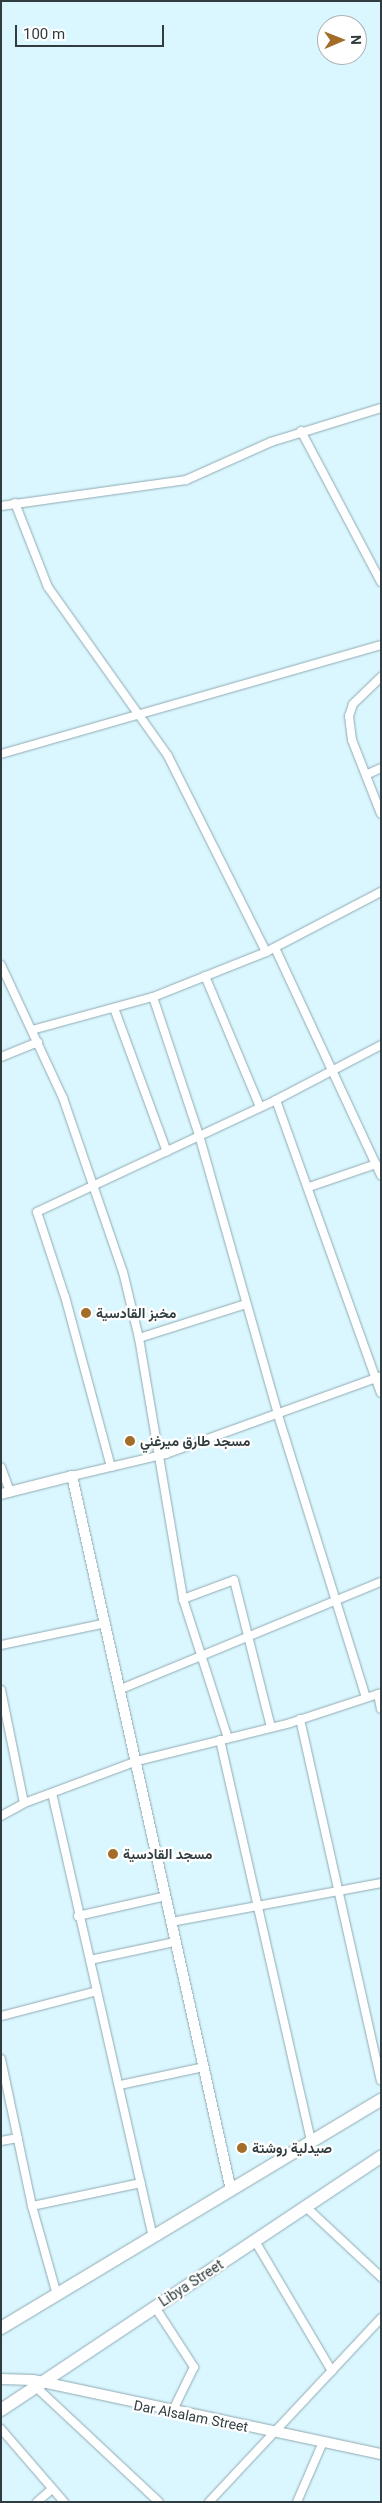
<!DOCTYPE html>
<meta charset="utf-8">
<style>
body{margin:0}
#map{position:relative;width:382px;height:2503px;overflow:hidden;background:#daf6fe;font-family:Roboto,Vazirmatn,sans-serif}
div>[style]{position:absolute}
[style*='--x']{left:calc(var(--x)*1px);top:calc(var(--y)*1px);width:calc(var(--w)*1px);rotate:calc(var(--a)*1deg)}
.roads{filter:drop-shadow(0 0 1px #8faab2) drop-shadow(0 0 1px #8faab2)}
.minor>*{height:8px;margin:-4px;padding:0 4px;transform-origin:4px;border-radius:4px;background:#fff}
.tertiary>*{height:10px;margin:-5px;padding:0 5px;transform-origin:5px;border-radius:5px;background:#fff}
.primary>*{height:12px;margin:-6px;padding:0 6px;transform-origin:6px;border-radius:6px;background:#fff}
.dots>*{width:14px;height:14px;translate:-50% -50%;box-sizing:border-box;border:2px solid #fff;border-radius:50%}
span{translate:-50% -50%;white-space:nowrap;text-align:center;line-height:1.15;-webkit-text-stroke:4.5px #fff;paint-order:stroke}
.poi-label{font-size:14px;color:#303c3f;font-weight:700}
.left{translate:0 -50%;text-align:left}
.street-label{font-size:14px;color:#303c3f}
.frame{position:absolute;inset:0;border:2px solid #303c3f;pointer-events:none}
.north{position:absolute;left:317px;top:15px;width:50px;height:50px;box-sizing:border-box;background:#fff;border:1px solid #acb1b2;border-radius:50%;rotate:89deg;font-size:14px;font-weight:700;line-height:20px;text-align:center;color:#303c3f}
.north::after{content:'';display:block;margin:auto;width:18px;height:22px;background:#a46c29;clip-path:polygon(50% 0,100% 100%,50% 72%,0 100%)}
.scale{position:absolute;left:15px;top:25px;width:149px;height:22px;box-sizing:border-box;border:2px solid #303c3f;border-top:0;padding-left:6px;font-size:15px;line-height:18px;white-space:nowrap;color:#303c3f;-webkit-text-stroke:4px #fff;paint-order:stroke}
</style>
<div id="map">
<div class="roads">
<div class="minor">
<i style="--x:301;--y:431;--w:171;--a:62.1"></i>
<i style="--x:15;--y:503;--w:90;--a:68.6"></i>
<i style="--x:48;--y:587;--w:207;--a:54.6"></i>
<i style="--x:168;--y:756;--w:219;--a:63.4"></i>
<i style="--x:1;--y:506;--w:187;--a:-8"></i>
<i style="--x:186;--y:480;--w:93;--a:-24.1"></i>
<i style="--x:271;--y:442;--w:115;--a:-17.2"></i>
<i style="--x:381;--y:677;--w:39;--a:136"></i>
<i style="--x:353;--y:704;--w:13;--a:108"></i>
<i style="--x:349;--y:716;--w:24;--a:83"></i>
<i style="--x:352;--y:740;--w:79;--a:68.6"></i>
<i style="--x:1;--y:754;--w:395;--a:-16"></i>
<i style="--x:368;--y:774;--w:14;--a:-25"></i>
<i style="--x:275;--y:948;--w:251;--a:65"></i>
<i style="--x:1;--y:965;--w:147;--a:65"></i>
<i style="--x:63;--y:1098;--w:184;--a:71"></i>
<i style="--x:123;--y:1272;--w:68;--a:76.4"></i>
<i style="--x:139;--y:1338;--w:265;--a:80.4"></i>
<i style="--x:183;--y:1599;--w:146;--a:72.1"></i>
<i style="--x:205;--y:976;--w:142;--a:67.2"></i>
<i style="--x:153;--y:997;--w:145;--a:71.6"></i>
<i style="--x:199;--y:1135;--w:291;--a:74.2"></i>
<i style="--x:278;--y:1415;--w:296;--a:72.7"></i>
<i style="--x:114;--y:1008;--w:153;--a:69.8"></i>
<i style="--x:32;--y:1030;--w:125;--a:-15.3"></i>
<i style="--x:153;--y:997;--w:122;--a:-21.7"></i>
<i style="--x:266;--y:952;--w:130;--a:-27.6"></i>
<i style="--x:1;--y:1057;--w:40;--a:-22"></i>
<i style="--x:276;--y:1100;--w:311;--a:70.3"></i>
<i style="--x:309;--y:1187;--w:71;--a:-18.9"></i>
<i style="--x:139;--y:1338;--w:112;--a:-17.6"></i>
<i style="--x:1;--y:1467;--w:27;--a:70"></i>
<i style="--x:111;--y:1467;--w:176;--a:-105.1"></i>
<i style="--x:65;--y:1297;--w:89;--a:-108.2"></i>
<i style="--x:37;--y:1212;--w:264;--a:-25.1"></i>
<i style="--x:276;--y:1100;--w:119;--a:-27.6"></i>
<i style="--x:72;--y:1476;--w:97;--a:-13.2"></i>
<i style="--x:166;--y:1454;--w:229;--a:-19.9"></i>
<i style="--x:183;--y:1599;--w:54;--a:-20.4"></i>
<i style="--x:234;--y:1580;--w:152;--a:75.9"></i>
<i style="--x:1;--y:1645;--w:107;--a:-11.8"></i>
<i style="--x:121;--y:1689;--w:281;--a:-22.4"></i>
<i style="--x:1;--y:1690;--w:115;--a:78.5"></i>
<i style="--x:378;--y:1694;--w:15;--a:79"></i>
<i style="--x:300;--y:1719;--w:370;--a:77.4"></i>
<i style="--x:220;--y:1740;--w:411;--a:77.2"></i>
<i style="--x:52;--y:1793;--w:455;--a:77.2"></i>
<i style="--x:1;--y:1816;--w:26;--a:-29"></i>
<i style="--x:24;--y:1803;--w:121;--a:-20.4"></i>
<i style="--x:137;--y:1761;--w:158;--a:-13.9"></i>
<i style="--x:290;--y:1723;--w:96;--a:-18.2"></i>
<i style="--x:78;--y:1916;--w:90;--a:-12.8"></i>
<i style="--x:171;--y:1922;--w:214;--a:-10.5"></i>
<i style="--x:90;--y:1960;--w:87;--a:-12"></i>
<i style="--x:1;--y:2016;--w:99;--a:-14.6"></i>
<i style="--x:1;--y:2059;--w:150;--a:78.1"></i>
<i style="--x:32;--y:2206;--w:92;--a:74.3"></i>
<i style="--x:120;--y:2085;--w:86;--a:-12.1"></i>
<i style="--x:1;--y:2141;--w:17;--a:-10"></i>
<i style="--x:32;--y:2206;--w:111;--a:-11.9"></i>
<i style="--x:306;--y:2207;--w:103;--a:43"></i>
<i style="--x:255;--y:2241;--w:151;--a:59.4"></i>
<i style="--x:155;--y:2307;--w:72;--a:57"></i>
<i style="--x:194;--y:2367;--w:50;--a:116.1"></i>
<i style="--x:36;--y:2387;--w:168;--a:43.1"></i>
<i style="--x:1;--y:2429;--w:96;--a:49.2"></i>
<i style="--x:37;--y:2502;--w:20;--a:-41"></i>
<i style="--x:209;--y:2502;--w:252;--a:-46.9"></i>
<i style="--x:297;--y:2502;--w:65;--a:-66.6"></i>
</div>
<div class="tertiary">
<i style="--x:1;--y:1494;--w:73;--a:-14.2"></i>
<i style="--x:72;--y:1476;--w:731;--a:77.45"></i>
<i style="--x:1;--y:2379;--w:32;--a:2"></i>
<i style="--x:33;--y:2380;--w:356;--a:12"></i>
</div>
<div class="primary">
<i style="--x:1;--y:2328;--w:443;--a:-31"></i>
<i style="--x:1;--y:2410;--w:457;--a:-33.7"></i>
</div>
</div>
<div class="dots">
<i style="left:86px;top:1313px;background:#a46c29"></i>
<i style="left:130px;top:1441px;background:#a46c29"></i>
<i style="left:113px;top:1854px;background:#a46c29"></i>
<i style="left:242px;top:2148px;background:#a46c29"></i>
</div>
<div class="poi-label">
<span class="left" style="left:96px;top:1313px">مخبز القادسية</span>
<span class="left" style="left:140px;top:1441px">مسجد طارق ميرغني</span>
<span class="left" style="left:123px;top:1854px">مسجد القادسية</span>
<span class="left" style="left:252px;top:2148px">صيدلية روشتة</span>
</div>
<div class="street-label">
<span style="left:191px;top:2283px;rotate:-33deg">Libya Street</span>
<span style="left:191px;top:2416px;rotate:11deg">Dar Alsalam Street</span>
</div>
<div class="frame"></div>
<div class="north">N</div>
<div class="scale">100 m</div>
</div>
